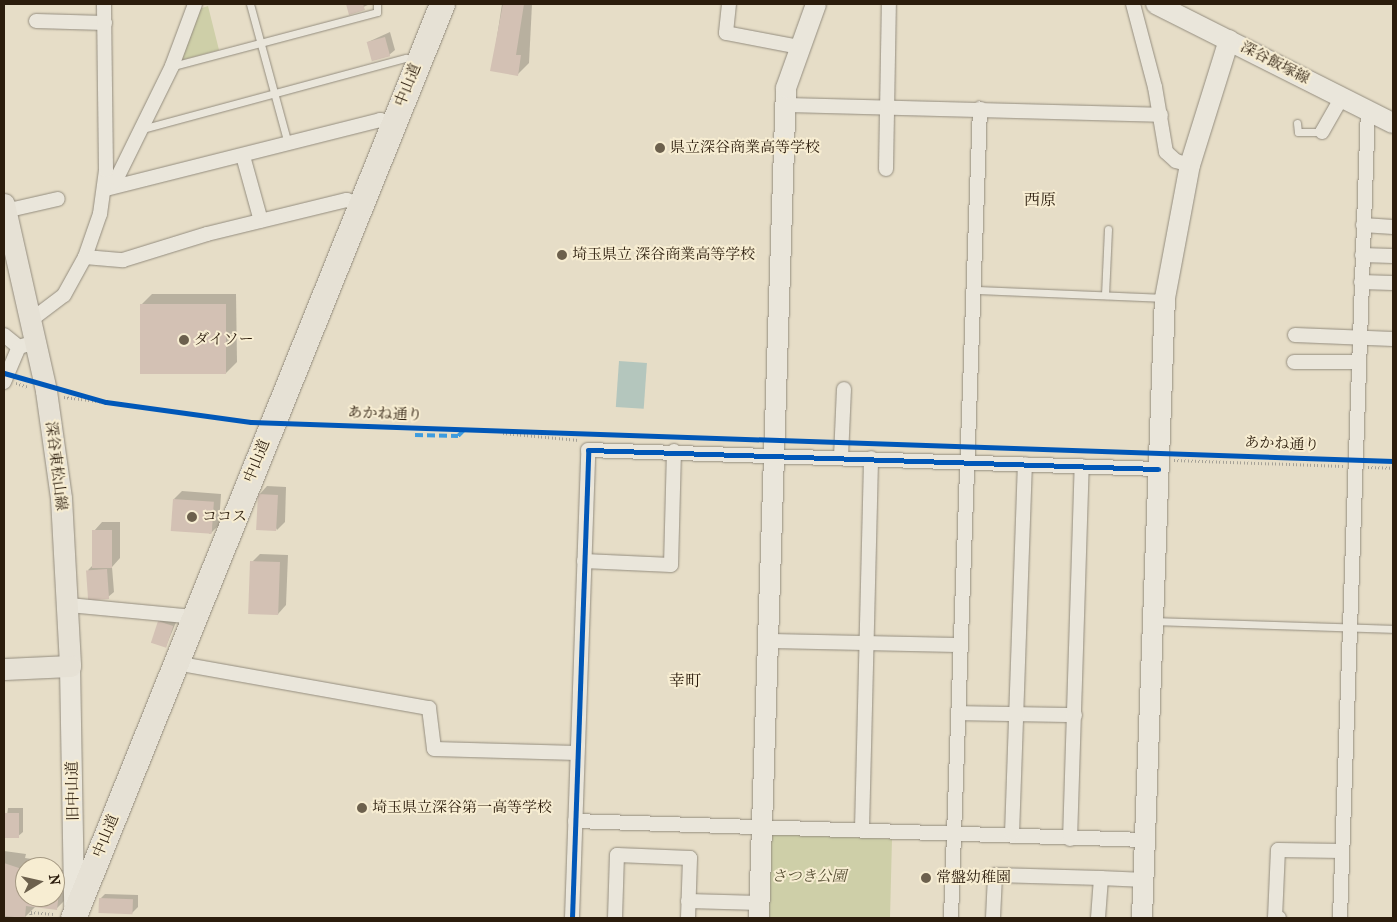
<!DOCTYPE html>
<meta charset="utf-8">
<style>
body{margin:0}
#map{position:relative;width:1397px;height:922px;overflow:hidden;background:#e6ddc7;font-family:"IM FELL French Canon","Noto Serif JP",serif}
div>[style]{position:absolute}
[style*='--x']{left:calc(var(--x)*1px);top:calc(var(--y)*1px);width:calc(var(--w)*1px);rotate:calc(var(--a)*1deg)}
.green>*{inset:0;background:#cecfa8}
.water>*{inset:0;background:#b4c6bd;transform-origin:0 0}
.shadow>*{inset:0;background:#0003}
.building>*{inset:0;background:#d3c1b4;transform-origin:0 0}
.path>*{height:2.5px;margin-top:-1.25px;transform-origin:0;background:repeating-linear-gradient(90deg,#a5a197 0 1px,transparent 0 3.5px)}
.roads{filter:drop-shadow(0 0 1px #948d7f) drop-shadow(0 0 1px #948d7f)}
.lane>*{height:7px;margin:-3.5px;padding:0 3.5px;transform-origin:3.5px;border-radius:3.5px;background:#eae6db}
.street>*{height:14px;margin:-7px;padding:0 7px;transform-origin:7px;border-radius:7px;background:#eae6db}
.secondary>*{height:20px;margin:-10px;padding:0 10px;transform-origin:10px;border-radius:10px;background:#eae6db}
.primary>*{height:21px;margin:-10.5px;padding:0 10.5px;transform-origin:10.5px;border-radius:10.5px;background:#e6e1d5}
.highway>*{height:25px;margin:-12.5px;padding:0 12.5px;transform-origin:12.5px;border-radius:12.5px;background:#e6e1d5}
.quiet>*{height:4px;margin-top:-2px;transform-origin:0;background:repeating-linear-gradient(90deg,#3d9bde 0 8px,transparent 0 12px)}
.cycleway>*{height:5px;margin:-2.5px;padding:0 2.5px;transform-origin:2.5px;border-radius:2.5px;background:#0057b8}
.dots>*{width:14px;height:14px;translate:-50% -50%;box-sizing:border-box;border:2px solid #f7edd2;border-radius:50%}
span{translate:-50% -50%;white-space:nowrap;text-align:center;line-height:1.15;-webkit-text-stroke:4px #f7edd2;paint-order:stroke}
.street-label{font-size:15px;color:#2b1c0c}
.poi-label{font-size:15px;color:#2b1c0c}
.left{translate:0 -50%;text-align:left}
.park-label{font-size:15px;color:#564e33;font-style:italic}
.neighbourhood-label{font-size:16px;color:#2b1c0c}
.frame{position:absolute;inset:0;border:5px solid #2b1c0c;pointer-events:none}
.north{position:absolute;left:15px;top:857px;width:50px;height:50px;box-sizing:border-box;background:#f7edd2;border:1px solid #a59983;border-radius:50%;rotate:81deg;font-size:14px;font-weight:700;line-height:20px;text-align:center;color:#2b1c0c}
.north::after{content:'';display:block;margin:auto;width:18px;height:22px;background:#6c604d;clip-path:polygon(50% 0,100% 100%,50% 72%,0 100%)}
</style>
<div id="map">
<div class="green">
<i style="clip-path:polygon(208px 6px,219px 50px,182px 60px,179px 57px,196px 10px)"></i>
<i style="clip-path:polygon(772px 834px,892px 839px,890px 918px,766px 918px,767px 839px)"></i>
</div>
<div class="water">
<i style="left:619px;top:361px;width:28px;height:46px;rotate:4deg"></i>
</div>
<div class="shadow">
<i style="clip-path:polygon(347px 4px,370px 4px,350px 13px)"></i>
<i style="clip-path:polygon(502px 4px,532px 4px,529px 63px,518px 74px,492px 70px)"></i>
<i style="clip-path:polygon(390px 32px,395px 50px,389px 55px,368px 42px)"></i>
<i style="clip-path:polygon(152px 294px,236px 294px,237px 362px,226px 373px,141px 305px)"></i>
<i style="clip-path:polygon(267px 486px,286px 487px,285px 522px,277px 530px,259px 495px)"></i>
<i style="clip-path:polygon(182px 491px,221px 494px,219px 525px,210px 534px,174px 499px)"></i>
<i style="clip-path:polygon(102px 522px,120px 522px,120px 558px,112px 567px,114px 592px,108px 597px,88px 570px,93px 565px,94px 531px)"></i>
<i style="clip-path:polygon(260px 554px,288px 555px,286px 605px,278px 614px,252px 562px)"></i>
<i style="clip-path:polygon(164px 616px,177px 620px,166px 646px,159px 622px)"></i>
<i style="clip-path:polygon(8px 808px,23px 808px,23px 832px,17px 837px,4px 837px)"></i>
<i style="clip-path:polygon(4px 851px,26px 854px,25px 858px,32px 859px,32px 866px,40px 867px,25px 867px,25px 897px,55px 897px,55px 869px,71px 871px,68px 897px,57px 908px,36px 906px,25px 917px,32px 918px,4px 918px)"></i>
<i style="clip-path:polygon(105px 894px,138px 895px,138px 907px,132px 913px,100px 899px)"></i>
</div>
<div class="building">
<i style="clip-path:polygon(346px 4px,363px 4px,365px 10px,349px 15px)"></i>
<i style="clip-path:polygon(503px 4px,524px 4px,516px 55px,521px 55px,518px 76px,490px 71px)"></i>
<i style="left:385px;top:37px;width:20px;height:19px;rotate:75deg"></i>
<i style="left:140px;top:304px;width:86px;height:70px"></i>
<i style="left:258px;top:494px;width:20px;height:36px;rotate:3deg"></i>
<i style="left:173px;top:499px;width:41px;height:32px;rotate:4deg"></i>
<i style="left:92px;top:530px;width:20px;height:38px"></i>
<i style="left:250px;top:561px;width:30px;height:53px;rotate:2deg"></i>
<i style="left:107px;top:569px;width:30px;height:21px;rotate:86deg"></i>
<i style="left:158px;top:621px;width:16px;height:23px;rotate:18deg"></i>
<i style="left:4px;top:813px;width:15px;height:25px"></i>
<i style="clip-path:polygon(4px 863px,22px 869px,25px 897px,55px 897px,55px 881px,60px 881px,57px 910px,26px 906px,25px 918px,4px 916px)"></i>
<i style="left:99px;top:898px;width:34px;height:15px;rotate:2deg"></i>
</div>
<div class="path">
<i style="--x:16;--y:383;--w:13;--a:18"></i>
<i style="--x:64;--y:397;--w:42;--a:6.8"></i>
<i style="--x:503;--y:433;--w:76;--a:5.3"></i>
<i style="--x:1174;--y:460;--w:169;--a:2"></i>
<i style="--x:1368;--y:467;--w:25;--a:2"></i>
<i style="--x:30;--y:918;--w:6;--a:-81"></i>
<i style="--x:31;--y:912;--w:22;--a:5"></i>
</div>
<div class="roads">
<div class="lane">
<i style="--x:250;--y:4;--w:145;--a:74.8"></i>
<i style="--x:173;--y:66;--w:211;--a:-14.8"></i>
<i style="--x:377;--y:12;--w:8;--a:-90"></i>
<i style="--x:1297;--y:123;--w:9;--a:84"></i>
<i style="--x:1298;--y:132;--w:24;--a:0"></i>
<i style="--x:142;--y:129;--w:273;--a:-15.1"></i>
<i style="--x:406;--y:58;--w:8;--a:14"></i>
<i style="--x:975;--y:290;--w:187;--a:2.4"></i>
<i style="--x:1105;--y:295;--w:66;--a:-87.4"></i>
<i style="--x:1156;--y:621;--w:237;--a:1.9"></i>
</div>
<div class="street">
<i style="--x:729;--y:4;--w:29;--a:96"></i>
<i style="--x:726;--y:33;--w:74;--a:10.9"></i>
<i style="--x:1133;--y:4;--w:86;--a:75.2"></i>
<i style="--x:1155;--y:87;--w:66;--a:80.4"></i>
<i style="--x:1166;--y:152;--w:13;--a:42"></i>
<i style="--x:1176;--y:161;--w:15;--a:16"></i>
<i style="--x:36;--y:21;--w:69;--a:1.7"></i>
<i style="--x:785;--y:105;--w:376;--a:1.5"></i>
<i style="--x:1322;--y:132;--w:40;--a:-60.3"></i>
<i style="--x:243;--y:156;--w:67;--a:74.5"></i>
<i style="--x:886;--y:169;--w:165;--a:-89"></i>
<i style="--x:106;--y:189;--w:283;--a:-14.1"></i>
<i style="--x:380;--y:120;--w:13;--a:18"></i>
<i style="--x:106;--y:189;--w:16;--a:-45"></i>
<i style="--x:117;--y:178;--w:125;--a:-63.8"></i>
<i style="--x:172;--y:66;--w:66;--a:-69.6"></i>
<i style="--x:5;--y:211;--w:54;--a:-12.8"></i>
<i style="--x:1363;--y:225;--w:30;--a:4"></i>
<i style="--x:1362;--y:255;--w:31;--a:2"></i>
<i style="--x:85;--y:257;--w:38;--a:5"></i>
<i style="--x:123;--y:260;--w:88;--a:-17.2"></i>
<i style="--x:207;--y:234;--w:144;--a:-13.7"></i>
<i style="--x:347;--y:200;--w:14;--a:21"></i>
<i style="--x:1361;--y:282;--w:32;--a:2"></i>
<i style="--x:31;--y:320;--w:41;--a:-37.1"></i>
<i style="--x:64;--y:295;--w:43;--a:-61.1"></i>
<i style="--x:85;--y:257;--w:46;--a:-70.8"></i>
<i style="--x:100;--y:214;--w:44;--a:-82.2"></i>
<i style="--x:106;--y:170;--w:166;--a:-90.7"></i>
<i style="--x:4;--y:335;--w:19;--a:39"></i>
<i style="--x:1295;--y:335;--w:98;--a:2.3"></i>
<i style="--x:1294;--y:362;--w:65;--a:0"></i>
<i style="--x:4;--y:382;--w:38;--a:-67"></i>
<i style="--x:19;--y:347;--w:17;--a:-17"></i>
<i style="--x:841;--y:457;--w:68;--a:-87.5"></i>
<i style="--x:584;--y:561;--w:87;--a:2.6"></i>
<i style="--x:671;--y:565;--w:114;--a:-88.5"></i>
<i style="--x:68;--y:605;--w:127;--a:5.4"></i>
<i style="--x:767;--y:641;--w:194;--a:1.2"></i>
<i style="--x:176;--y:663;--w:257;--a:10.1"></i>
<i style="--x:429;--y:708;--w:41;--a:83"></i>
<i style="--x:434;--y:749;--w:143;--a:1.6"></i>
<i style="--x:959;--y:713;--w:116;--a:1"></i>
<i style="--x:575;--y:821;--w:570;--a:1.91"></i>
<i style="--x:862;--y:829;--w:371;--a:-88.6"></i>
<i style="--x:1012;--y:834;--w:370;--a:-88"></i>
<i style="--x:1070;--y:839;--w:373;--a:-88.2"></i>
<i style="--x:1101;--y:878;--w:43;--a:2.7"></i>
<i style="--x:688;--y:901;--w:72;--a:1.6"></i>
<i style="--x:572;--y:918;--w:468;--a:-88"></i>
<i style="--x:588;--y:450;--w:570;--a:1.91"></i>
<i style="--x:615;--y:918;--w:63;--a:-88.2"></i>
<i style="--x:617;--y:855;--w:73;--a:2.4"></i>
<i style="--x:690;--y:858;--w:60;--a:91.9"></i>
<i style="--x:951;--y:918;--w:810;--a:-87.95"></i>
<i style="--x:993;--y:918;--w:43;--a:-87.3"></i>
<i style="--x:995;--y:875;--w:106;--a:1.6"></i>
<i style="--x:1101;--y:878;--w:40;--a:94.3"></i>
<i style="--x:1279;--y:918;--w:4;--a:180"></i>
<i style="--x:1275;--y:918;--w:68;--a:-87.5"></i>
<i style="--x:1278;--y:850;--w:64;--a:0.9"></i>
<i style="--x:1340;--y:918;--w:808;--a:-88.02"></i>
</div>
<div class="secondary">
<i style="--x:1156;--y:4;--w:265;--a:26.7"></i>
<i style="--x:70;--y:666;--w:241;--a:89"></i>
<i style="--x:759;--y:918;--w:830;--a:-88.14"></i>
<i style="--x:786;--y:88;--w:89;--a:-70.3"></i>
<i style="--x:1142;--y:918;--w:620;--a:-87.88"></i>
<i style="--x:1165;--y:298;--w:135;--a:-79.4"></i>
<i style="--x:1190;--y:165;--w:131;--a:-72.7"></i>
</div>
<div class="primary">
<i style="--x:4;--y:204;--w:192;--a:77.3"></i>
<i style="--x:46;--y:391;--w:108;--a:82"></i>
<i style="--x:61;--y:498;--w:168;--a:86.9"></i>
<i style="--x:70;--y:666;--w:66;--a:177.4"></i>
</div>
<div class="highway">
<i style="--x:73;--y:918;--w:986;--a:-68.02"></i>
</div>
</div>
<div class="quiet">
<i style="--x:415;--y:435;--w:43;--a:1.3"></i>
<i style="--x:458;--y:436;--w:8;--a:-45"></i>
</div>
<div class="cycleway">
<i style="--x:4;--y:373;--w:106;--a:15.9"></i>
<i style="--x:106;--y:402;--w:146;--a:7.9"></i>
<i style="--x:251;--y:422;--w:1143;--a:1.96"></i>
<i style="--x:572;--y:918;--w:468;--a:-88"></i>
<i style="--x:588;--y:450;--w:570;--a:1.91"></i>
</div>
<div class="dots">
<i style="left:660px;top:148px;background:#6c604d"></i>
<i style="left:562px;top:255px;background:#6c604d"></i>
<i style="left:184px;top:340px;background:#6c604d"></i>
<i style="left:192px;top:517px;background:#6c604d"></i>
<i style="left:362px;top:808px;background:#6c604d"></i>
<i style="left:926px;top:878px;background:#6c604d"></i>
</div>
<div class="street-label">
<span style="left:1275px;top:63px;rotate:27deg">深谷飯塚線</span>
<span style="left:408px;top:85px;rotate:-68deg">中山道</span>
<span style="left:385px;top:414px;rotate:2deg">あかね通り</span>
<span style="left:1282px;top:444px;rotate:2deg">あかね通り</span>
<span style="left:257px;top:461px;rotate:-68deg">中山道</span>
<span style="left:56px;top:466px;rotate:83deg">深谷東松山線</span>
<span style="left:73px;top:791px;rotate:-91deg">旧中山道</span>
<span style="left:106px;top:836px;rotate:-68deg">中山道</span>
</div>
<div class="poi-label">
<span class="left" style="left:670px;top:148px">県立深谷商業高等学校</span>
<span class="left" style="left:572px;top:255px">埼玉県立 深谷商業高等学校</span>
<span class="left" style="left:194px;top:340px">ダイソー</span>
<span class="left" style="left:202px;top:517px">ココス</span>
<span class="left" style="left:372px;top:808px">埼玉県立深谷第一高等学校</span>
<span class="left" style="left:936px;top:878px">常盤幼稚園</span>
</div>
<div class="park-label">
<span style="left:809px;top:877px">さつき公園</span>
</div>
<div class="neighbourhood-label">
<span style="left:1040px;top:200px">西原</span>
<span style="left:685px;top:681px">幸町</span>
</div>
<div class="frame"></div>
<div class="north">N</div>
</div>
